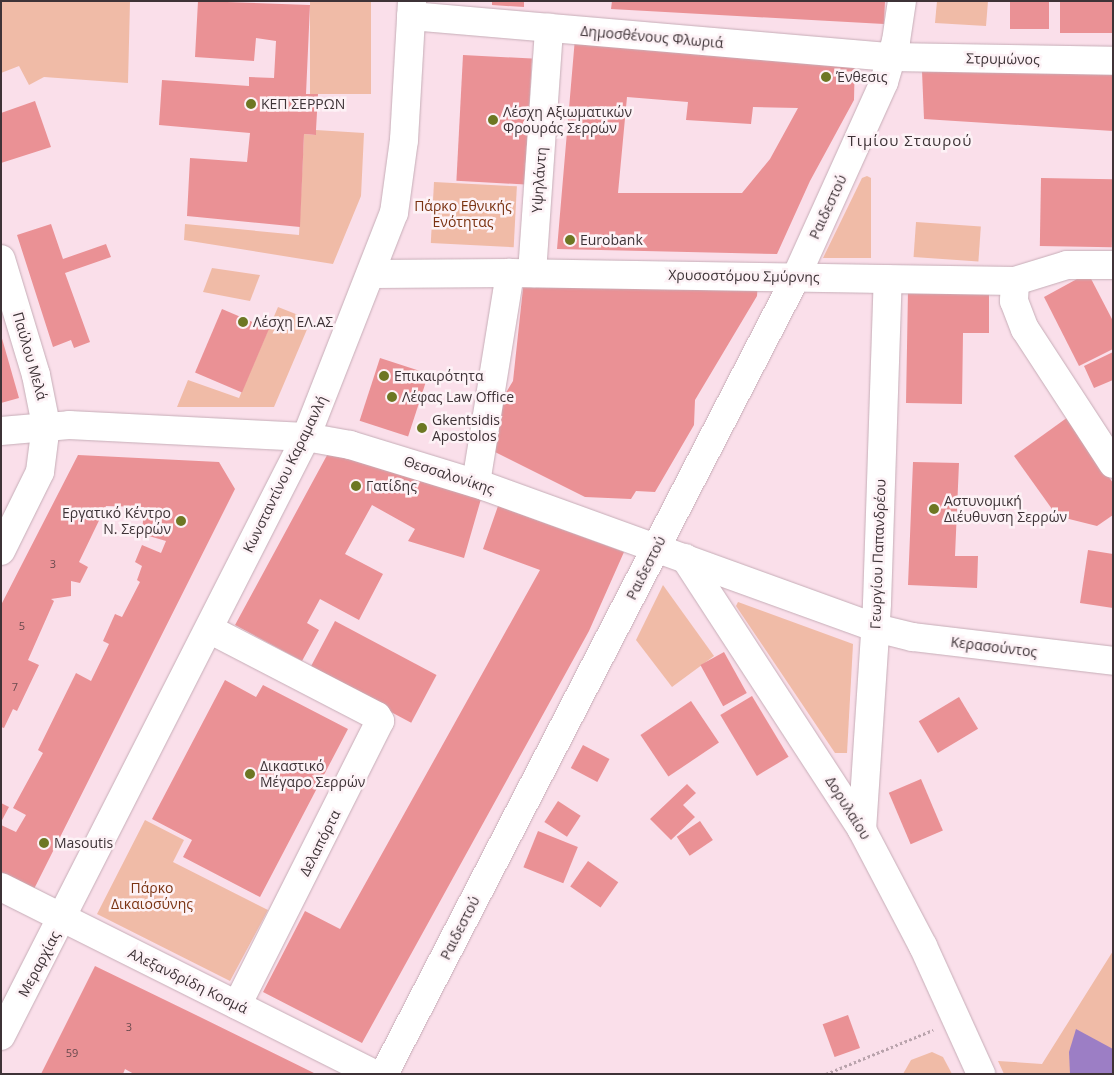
<!DOCTYPE html>
<meta charset="utf-8">
<style>
body{margin:0}
#map{position:relative;width:1114px;height:1075px;overflow:hidden;background:#fadfea;font-family:"Open Sans",sans-serif}
div>[style]{position:absolute}
[style*='--x']{left:calc(var(--x)*1px);top:calc(var(--y)*1px);width:calc(var(--w)*1px);rotate:calc(var(--a)*1deg)}
.green>*{inset:0;background:#f0bba7;transform-origin:0 0}
.water>*{inset:0;background:#9c7ec5}
.building>*{inset:0;background:#ea9195;transform-origin:0 0}
.path>*{height:3px;margin-top:-1.5px;transform-origin:0;background:repeating-linear-gradient(90deg,#b9a3ac 0 2.5px,transparent 0 5px)}
.roads{filter:drop-shadow(0 0 1px #c6adb7) drop-shadow(0 0 1px #c6adb7)}
.minor>*{height:28px;margin:-14px;padding:0 14px;transform-origin:14px;border-radius:14px;background:#fff}
.major>*{height:28px;margin:-14px;padding:0 14px;transform-origin:14px;border-radius:14px;background:#fff}
.dots>*{width:14px;height:14px;translate:-50% -50%;box-sizing:border-box;border:2px solid #fdf2f6;border-radius:50%}
span{translate:-50% -50%;white-space:nowrap;text-align:center;line-height:1.15;-webkit-text-stroke:5px #fdf2f6;paint-order:stroke}
.number-label{font-size:11px;color:#694a4e}
.number-label span{-webkit-text-stroke-width:0}
.street-label{font-size:14px;color:#3e3337}
.poi-label{font-size:14px;color:#3e3337}
.left{translate:0 -50%;text-align:left}
.right{translate:-100% -50%;text-align:right}
.park-label{font-size:14px;color:#7a3211}
.neighbourhood-label{font-size:15px;color:#3e3337;letter-spacing:1px}
.frame{position:absolute;inset:0;border:2px solid #3e3337;pointer-events:none}
</style>
<div id="map">
<div class="green">
<i style="clip-path:polygon(1px 1px,130px 1px,128px 83px,44px 77px,29px 85px,19px 66px,1px 73px)"></i>
<i style="left:310px;top:1px;width:61px;height:93px"></i>
<i style="clip-path:polygon(937px 1px,988px 1px,986px 26px,935px 23px)"></i>
<i style="clip-path:polygon(316px 130px,364px 133px,361px 196px,333px 264px,184px 240px,185px 224px,299px 235px,304px 134px,315px 135px)"></i>
<i style="clip-path:polygon(867px 176px,871px 178px,871px 258px,823px 258px,862px 178px)"></i>
<i style="left:434px;top:182px;width:83px;height:61px;rotate:3deg"></i>
<i style="left:916px;top:222px;width:65px;height:35px;rotate:4deg"></i>
<i style="clip-path:polygon(212px 268px,260px 275px,250px 301px,203px 292px)"></i>
<i style="clip-path:polygon(278px 307px,311px 320px,274px 407px,177px 407px,188px 380px,239px 398px)"></i>
<i style="clip-path:polygon(663px 585px,714px 656px,672px 687px,636px 640px)"></i>
<i style="clip-path:polygon(738px 602px,853px 644px,847px 753px,835px 753px,736px 606px)"></i>
<i style="clip-path:polygon(145px 820px,184px 840px,173px 862px,268px 910px,230px 981px,97px 914px)"></i>
<i style="clip-path:polygon(1113px 951px,1113px 1074px,1004px 1074px,998px 1061px,1042px 1064px)"></i>
<i style="clip-path:polygon(932px 1052px,943px 1057px,952px 1074px,903px 1074px,911px 1060px)"></i>
</div>
<div class="water">
<i style="clip-path:polygon(1076px 1029px,1113px 1049px,1113px 1074px,1070px 1074px,1069px 1052px)"></i>
</div>
<div class="building">
<i style="clip-path:polygon(198px 1px,310px 5px,306px 94px,318px 94px,316px 130px,316px 135px,304px 134px,300px 227px,187px 216px,190px 158px,247px 162px,250px 133px,159px 125px,162px 80px,249px 86px,249px 77px,274px 78px,276px 41px,256px 38px,254px 61px,195px 57px)"></i>
<i style="clip-path:polygon(492px 1px,524px 1px,524px 7px,492px 5px)"></i>
<i style="clip-path:polygon(612px 1px,885px 1px,884px 24px,611px 9px)"></i>
<i style="left:1010px;top:1px;width:39px;height:28px"></i>
<i style="left:1060px;top:1px;width:53px;height:32px"></i>
<i style="clip-path:polygon(evenodd,575px 38px,855px 56px,854px 100px,810px 181px,777px 254px,557px 249px,575px 38px,627px 97px,688px 102px,686px 120px,751px 124px,753px 107px,798px 108px,770px 159px,742px 193px,618px 193px,627px 97px)"></i>
<i style="left:463px;top:55px;width:69px;height:126px;rotate:3deg"></i>
<i style="clip-path:polygon(998px 70px,1113px 72px,1113px 131px,924px 119px,922px 71px)"></i>
<i style="clip-path:polygon(35px 101px,51px 147px,1px 163px,1px 113px)"></i>
<i style="left:1041px;top:178px;width:72px;height:68px;rotate:1deg"></i>
<i style="clip-path:polygon(51px 224px,63px 259px,106px 244px,111px 257px,65px 273px,90px 342px,74px 348px,71px 340px,53px 347px,17px 235px)"></i>
<i style="clip-path:polygon(1088px 273px,1113px 321px,1113px 349px,1079px 366px,1044px 297px)"></i>
<i style="clip-path:polygon(524px 279px,758px 282px,757px 296px,695px 400px,694px 425px,655px 492px,636px 491px,631px 499px,585px 497px,495px 452px,496px 409px,513px 381px)"></i>
<i style="clip-path:polygon(908px 290px,989px 291px,989px 333px,963px 333px,962px 404px,906px 403px)"></i>
<i style="left:222px;top:309px;width:51px;height:69px;rotate:23deg"></i>
<i style="clip-path:polygon(1px 335px,19px 398px,1px 403px)"></i>
<i style="clip-path:polygon(1113px 352px,1113px 380px,1094px 388px,1084px 366px)"></i>
<i style="left:380px;top:358px;width:51px;height:66px;rotate:18deg"></i>
<i style="clip-path:polygon(1068px 417px,1113px 483px,1113px 515px,1097px 526px,1057px 516px,1014px 456px)"></i>
<i style="clip-path:polygon(332px 446px,483px 492px,464px 558px,408px 541px,415px 529px,372px 505px,345px 554px,383px 574px,359px 620px,320px 599px,307px 623px,319px 630px,302px 661px,235px 625px)"></i>
<i style="clip-path:polygon(78px 455px,219px 462px,235px 489px,34px 889px,1px 872px,1px 825px,16px 832px,26px 815px,13px 808px,43px 753px,38px 750px,76px 673px,91px 681px,109px 644px,103px 641px,115px 614px,122px 617px,140px 582px,137px 580px,142px 566px,135px 562px,142px 545px,161px 553px,166px 541px,142px 534px,144px 507px,106px 506px,79px 562px,88px 567px,80px 583px,71px 581px,71px 596px,51px 599px,54px 601px,28px 660px,39px 665px,17px 711px,13px 709px,4px 728px,1px 727px,1px 605px)"></i>
<i style="clip-path:polygon(913px 462px,959px 463px,955px 556px,978px 556px,977px 588px,908px 585px)"></i>
<i style="clip-path:polygon(498px 506px,624px 552px,589px 631px,362px 1043px,263px 992px,305px 911px,340px 929px,540px 570px,483px 549px)"></i>
<i style="clip-path:polygon(1088px 550px,1113px 554px,1113px 608px,1080px 603px)"></i>
<i style="left:335px;top:621px;width:115px;height:54px;rotate:28deg"></i>
<i style="left:724px;top:652px;width:47px;height:27px;rotate:61deg"></i>
<i style="clip-path:polygon(225px 680px,256px 697px,263px 685px,348px 729px,260px 897px,183px 857px,192px 840px,152px 819px)"></i>
<i style="left:752px;top:696px;width:71px;height:37px;rotate:59deg"></i>
<i style="left:959px;top:697px;width:37px;height:47px;rotate:59deg"></i>
<i style="left:691px;top:701px;width:50px;height:61px;rotate:56deg"></i>
<i style="left:583px;top:745px;width:30px;height:26px;rotate:28deg"></i>
<i style="left:921px;top:779px;width:56px;height:35px;rotate:67deg"></i>
<i style="clip-path:polygon(687px 784px,696px 793px,683px 805px,695px 817px,671px 840px,650px 819px)"></i>
<i style="left:558px;top:801px;width:27px;height:25px;rotate:33deg"></i>
<i style="clip-path:polygon(1px 803px,9px 807px,1px 822px)"></i>
<i style="left:700px;top:821px;width:23px;height:28px;rotate:56deg"></i>
<i style="left:538px;top:831px;width:43px;height:39px;rotate:22deg"></i>
<i style="left:588px;top:861px;width:37px;height:31px;rotate:35deg"></i>
<i style="clip-path:polygon(95px 966px,198px 1016px,316px 1074px,134px 1074px,125px 1069px,123px 1074px,41px 1074px)"></i>
<i style="left:848px;top:1015px;width:35px;height:27px;rotate:70deg"></i>
</div>
<div class="path">
<i style="--x:826;--y:1074;--w:116;--a:-22.4"></i>
</div>
<div class="roads">
<div class="minor">
<i style="--x:411;--y:16;--w:484;--a:4.9"></i>
<i style="--x:893;--y:57;--w:220;--a:1"></i>
<i style="--x:1;--y:259;--w:121;--a:73.2"></i>
<i style="--x:36;--y:375;--w:51;--a:78.7"></i>
<i style="--x:46;--y:425;--w:47;--a:97.3"></i>
<i style="--x:40;--y:472;--w:88;--a:116.3"></i>
<i style="--x:532;--y:273;--w:246;--a:-86"></i>
<i style="--x:373;--y:274;--w:137;--a:-0.4"></i>
<i style="--x:510;--y:273;--w:505;--a:0.91"></i>
<i style="--x:1015;--y:281;--w:54;--a:-17.1"></i>
<i style="--x:1067;--y:265;--w:46;--a:0"></i>
<i style="--x:1015;--y:281;--w:20;--a:93"></i>
<i style="--x:1014;--y:301;--w:30;--a:69"></i>
<i style="--x:1025;--y:329;--w:161;--a:56.9"></i>
<i style="--x:1;--y:431;--w:68;--a:-5"></i>
<i style="--x:69;--y:425;--w:237;--a:2.9"></i>
<i style="--x:306;--y:437;--w:45;--a:10.3"></i>
<i style="--x:350;--y:445;--w:140;--a:17"></i>
<i style="--x:484;--y:486;--w:417;--a:19.9"></i>
<i style="--x:876;--y:628;--w:38;--a:14"></i>
<i style="--x:913;--y:637;--w:201;--a:6.8"></i>
<i style="--x:306;--y:437;--w:241;--a:-68.6"></i>
<i style="--x:394;--y:213;--w:74;--a:-82.2"></i>
<i style="--x:404;--y:140;--w:139;--a:-86.7"></i>
<i style="--x:476;--y:483;--w:213;--a:-80.8"></i>
<i style="--x:685;--y:558;--w:325;--a:56.9"></i>
<i style="--x:862;--y:830;--w:131;--a:62.3"></i>
<i style="--x:923;--y:946;--w:141;--a:65.6"></i>
<i style="--x:209;--y:629;--w:189;--a:27.4"></i>
<i style="--x:377;--y:716;--w:6;--a:59"></i>
<i style="--x:380;--y:721;--w:318;--a:116.7"></i>
<i style="--x:862;--y:830;--w:227;--a:-86.2"></i>
<i style="--x:877;--y:603;--w:324;--a:-88.1"></i>
</div>
<div class="major">
<i style="--x:1;--y:887;--w:418;--a:26.6"></i>
<i style="--x:1;--y:1036;--w:672;--a:-63.02"></i>
<i style="--x:384;--y:1074;--w:897;--a:-62.66"></i>
<i style="--x:796;--y:277;--w:214;--a:-65.7"></i>
<i style="--x:884;--y:82;--w:43;--a:-73.7"></i>
<i style="--x:896;--y:41;--w:40;--a:-81.5"></i>
</div>
</div>
<div class="dots">
<i style="left:826px;top:77px;background:#6d7723"></i>
<i style="left:251px;top:104px;background:#6d7723"></i>
<i style="left:493px;top:120px;background:#6d7723"></i>
<i style="left:570px;top:240px;background:#6d7723"></i>
<i style="left:243px;top:322px;background:#6d7723"></i>
<i style="left:384px;top:376px;background:#6d7723"></i>
<i style="left:392px;top:397px;background:#6d7723"></i>
<i style="left:422px;top:428px;background:#6d7723"></i>
<i style="left:356px;top:486px;background:#6d7723"></i>
<i style="left:934px;top:509px;background:#6d7723"></i>
<i style="left:181px;top:521px;background:#6d7723"></i>
<i style="left:250px;top:774px;background:#6d7723"></i>
<i style="left:44px;top:843px;background:#6d7723"></i>
</div>
<div class="number-label">
<span style="left:53px;top:564px">3</span>
<span style="left:22px;top:626px">5</span>
<span style="left:15px;top:687px">7</span>
<span style="left:129px;top:1027px">3</span>
<span style="left:72px;top:1053px">59</span>
</div>
<div class="street-label">
<span style="left:652px;top:37px;rotate:5deg">Δημοσθένους Φλωριά</span>
<span style="left:1003px;top:59px;rotate:1deg">Στρυμώνος</span>
<span style="left:539px;top:180px;rotate:-86deg">Υψηλάντη</span>
<span style="left:828px;top:207px;rotate:-65deg">Ραιδεστού</span>
<span style="left:744px;top:276px;rotate:1deg">Χρυσοστόμου Σμύρνης</span>
<span style="left:30px;top:356px;rotate:74deg">Παύλου Μελά</span>
<span style="left:285px;top:474px;rotate:-64deg">Κωνσταντίνου Καραμανλή</span>
<span style="left:449px;top:475px;rotate:18deg">Θεσσαλονίκης</span>
<span style="left:878px;top:554px;rotate:-88deg">Γεωργίου Παπανδρέου</span>
<span style="left:646px;top:568px;rotate:-63deg">Ραιδεστού</span>
<span style="left:994px;top:647px;rotate:7deg">Κερασούντος</span>
<span style="left:848px;top:808px;rotate:58deg">Δορυλαίου</span>
<span style="left:320px;top:843px;rotate:-63deg">Δελαπόρτα</span>
<span style="left:460px;top:928px;rotate:-63deg">Ραιδεστού</span>
<span style="left:39px;top:964px;rotate:-62deg">Μεραρχίας</span>
<span style="left:188px;top:981px;rotate:26deg">Αλεξανδρίδη Κοσμά</span>
</div>
<div class="poi-label">
<span class="left" style="left:836px;top:77px">Ένθεσις</span>
<span class="left" style="left:261px;top:104px">ΚΕΠ ΣΕΡΡΩΝ</span>
<span class="left" style="left:503px;top:120px">Λέσχη Αξιωματικών<br>Φρουράς Σερρών</span>
<span class="left" style="left:580px;top:240px">Eurobank</span>
<span class="left" style="left:253px;top:322px">Λέσχη ΕΛ.ΑΣ</span>
<span class="left" style="left:394px;top:376px">Επικαιρότητα</span>
<span class="left" style="left:402px;top:397px">Λέφας Law Office</span>
<span class="left" style="left:432px;top:428px">Gkentsidis<br>Apostolos</span>
<span class="left" style="left:366px;top:486px">Γατίδης</span>
<span class="left" style="left:944px;top:509px">Αστυνομική<br>Διέυθυνση Σερρών</span>
<span class="right" style="left:171px;top:521px">Εργατικό Κέντρο<br>Ν. Σερρών</span>
<span class="left" style="left:260px;top:774px">Δικαστικό<br>Μέγαρο Σερρών</span>
<span class="left" style="left:54px;top:843px">Masoutis</span>
</div>
<div class="park-label">
<span style="left:463px;top:214px">Πάρκο Εθνικής<br>Ενότητας</span>
<span style="left:152px;top:896px">Πάρκο<br>Δικαιοσύνης</span>
</div>
<div class="neighbourhood-label">
<span style="left:910px;top:141px">Τιμίου Σταυρού</span>
</div>
<div class="frame"></div>
</div>
